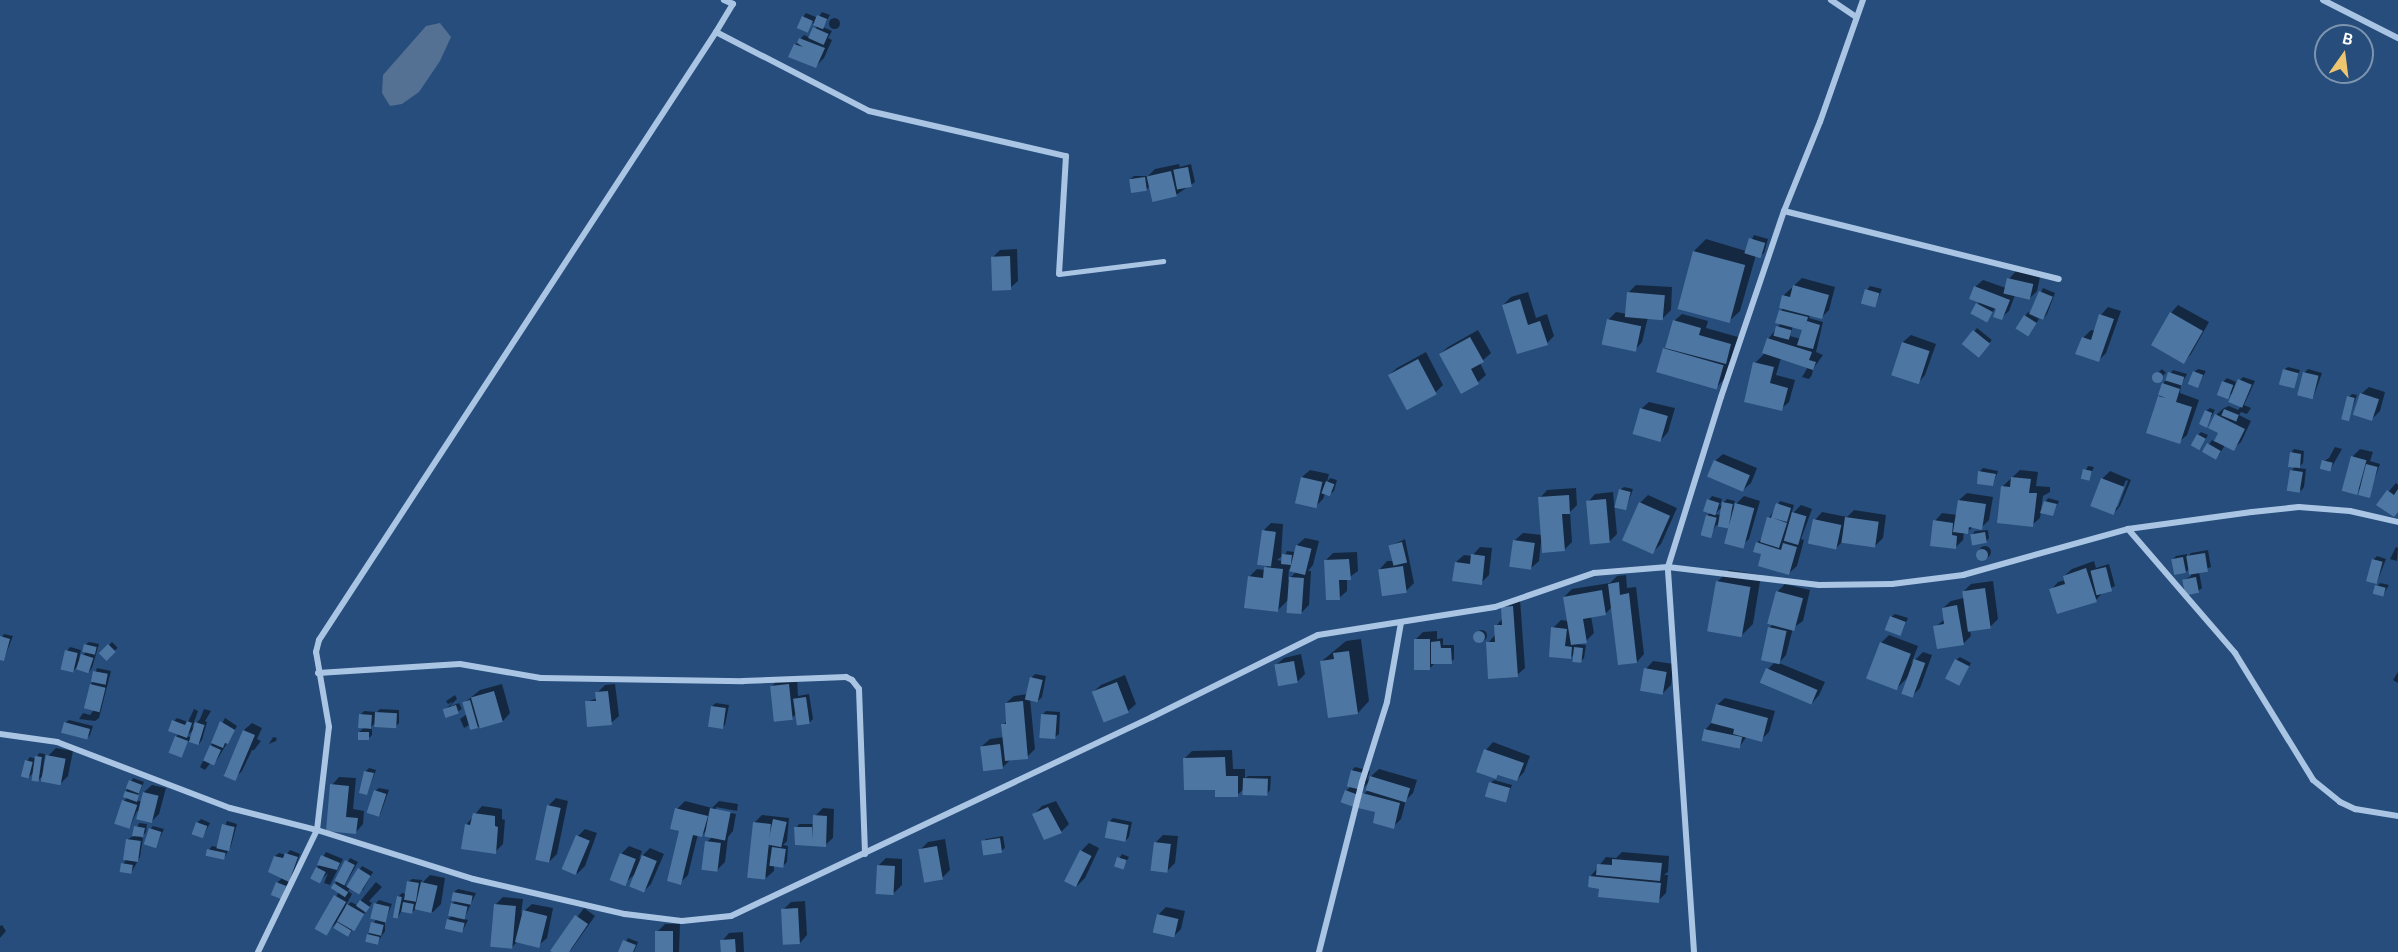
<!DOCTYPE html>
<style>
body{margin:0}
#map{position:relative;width:2398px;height:952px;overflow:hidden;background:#264d7b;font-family:Ubuntu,sans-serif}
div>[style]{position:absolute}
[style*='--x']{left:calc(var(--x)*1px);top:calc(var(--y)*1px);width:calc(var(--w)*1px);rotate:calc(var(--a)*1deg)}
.water>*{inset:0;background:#547092}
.shadow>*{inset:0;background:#0007;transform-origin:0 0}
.round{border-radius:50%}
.building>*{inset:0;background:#4e76a3;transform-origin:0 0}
.service>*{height:4.5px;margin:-2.25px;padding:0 2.25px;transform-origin:2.25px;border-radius:2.25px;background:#aac5e4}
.minor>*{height:6px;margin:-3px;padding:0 3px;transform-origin:3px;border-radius:3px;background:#aac5e4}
span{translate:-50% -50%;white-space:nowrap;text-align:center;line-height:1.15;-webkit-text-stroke:4.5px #264d7b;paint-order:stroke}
.north{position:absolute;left:2314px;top:24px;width:60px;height:60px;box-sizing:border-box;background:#264d7b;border:2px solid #7d94b0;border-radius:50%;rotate:14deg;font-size:16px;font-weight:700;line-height:24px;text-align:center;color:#fff}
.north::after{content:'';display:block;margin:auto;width:21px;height:27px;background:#edc66f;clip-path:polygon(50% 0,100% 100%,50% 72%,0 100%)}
</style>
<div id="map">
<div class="water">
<i style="clip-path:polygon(440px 23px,451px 37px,440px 61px,419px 92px,402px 104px,390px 106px,382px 93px,383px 75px,426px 26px)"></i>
</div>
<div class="shadow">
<i style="clip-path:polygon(822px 12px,830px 15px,823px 27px,832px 31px,828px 38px,832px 40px,824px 58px,816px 66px,795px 45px,804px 35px,810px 38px,817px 26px,812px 23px,807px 31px,803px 17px,806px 13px,818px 18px)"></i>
<i class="round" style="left:828.5px;top:17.5px;width:11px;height:11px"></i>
<i style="clip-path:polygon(1179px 164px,1180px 167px,1191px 164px,1195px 182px,1176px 195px,1150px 186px,1146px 190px,1130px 179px,1134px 176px,1148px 176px,1155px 169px)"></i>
<i style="clip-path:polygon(1754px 235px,1768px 239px,1764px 253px,1760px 256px,1756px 255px,1740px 311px,1728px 322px,1678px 308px,1694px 251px,1706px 239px,1746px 251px)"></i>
<i style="clip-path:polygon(1017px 249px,1018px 281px,1010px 288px,992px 258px,1000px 250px)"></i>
<i style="clip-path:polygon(2016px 271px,2040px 277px,2037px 291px,2029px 299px,2015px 295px,2009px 311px,2001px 318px,1997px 305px,1987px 321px,1972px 313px,1980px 301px,1975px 287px,1983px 280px,2006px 288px,2009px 279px)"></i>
<i style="clip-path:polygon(evenodd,1802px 278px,1835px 287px,1829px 310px,1821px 318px,1810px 314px,1809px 318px,1823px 322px,1816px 352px,1823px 355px,1813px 369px,1812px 375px,1809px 379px,1802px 377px,1808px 367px,1781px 358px,1776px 375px,1795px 380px,1789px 402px,1781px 409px,1755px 363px,1765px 353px,1768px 339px,1781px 323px,1783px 296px,1802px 278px,1793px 326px,1803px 329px,1801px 339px,1790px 336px,1793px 326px)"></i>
<i style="clip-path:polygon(1636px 285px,1672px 287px,1671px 310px,1663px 318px,1648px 317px,1642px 342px,1635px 350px,1608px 320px,1616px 312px,1627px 314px,1628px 293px)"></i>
<i style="clip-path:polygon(1870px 286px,1882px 289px,1875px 306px,1867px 290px)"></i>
<i style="clip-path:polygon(2043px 288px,2055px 293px,2047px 314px,2044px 318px,2032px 315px,2039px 319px,2031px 331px,2017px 327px,2028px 312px,2031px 314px)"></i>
<i style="clip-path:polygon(1528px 292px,1536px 318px,1547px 314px,1554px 336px,1547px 343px,1503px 305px,1511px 297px)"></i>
<i style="clip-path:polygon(2178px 305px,2209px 322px,2191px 354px,2184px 362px,2171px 313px)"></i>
<i style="clip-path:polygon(2108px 307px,2121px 311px,2106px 353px,2099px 360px,2083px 338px,2091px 330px,2095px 331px,2101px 315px)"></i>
<i style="clip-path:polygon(1682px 314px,1708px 321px,1706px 328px,1738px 337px,1724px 379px,1717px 387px,1664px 349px,1667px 346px,1674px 321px)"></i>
<i style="left:1977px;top:328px;width:19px;height:21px;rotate:39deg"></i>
<i style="clip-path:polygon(1478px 330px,1491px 353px,1480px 363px,1486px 375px,1478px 382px,1440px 354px,1448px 347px)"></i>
<i style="clip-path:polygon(1911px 335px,1936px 344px,1925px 375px,1918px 383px,1903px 342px)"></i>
<i style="clip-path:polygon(1426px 352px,1443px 385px,1436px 392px,1389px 375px,1397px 368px)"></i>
<i style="clip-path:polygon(2288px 367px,2300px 370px,2293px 387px,2284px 370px)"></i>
<i style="clip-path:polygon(2162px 369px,2166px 373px,2157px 380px,2154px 376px)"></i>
<i style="clip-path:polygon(2198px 369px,2206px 371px,2198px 386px,2194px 372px)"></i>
<i style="clip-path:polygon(2308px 369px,2322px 373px,2313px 398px,2304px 373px)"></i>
<i style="clip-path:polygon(2173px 370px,2187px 374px,2181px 385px,2180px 393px,2199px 400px,2187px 435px,2179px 442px,2159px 397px,2163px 384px)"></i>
<i style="clip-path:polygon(2243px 377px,2255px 381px,2244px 405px,2251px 408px,2247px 414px,2241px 412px,2239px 415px,2251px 421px,2241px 442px,2233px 449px,2225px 445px,2219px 455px,2204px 452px,2212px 440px,2215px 442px,2220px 432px,2216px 415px,2224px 408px,2229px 406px,2238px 410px,2242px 405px,2240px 380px)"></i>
<i style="clip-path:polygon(2227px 378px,2236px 382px,2232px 393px,2227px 398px,2223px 382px)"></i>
<i style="clip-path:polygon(2369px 387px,2385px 392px,2380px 411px,2372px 419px,2361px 394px)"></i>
<i style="clip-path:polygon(2352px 394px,2357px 395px,2348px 419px,2349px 397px)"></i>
<i style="clip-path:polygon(1649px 402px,1675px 408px,1668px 432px,1661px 440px,1641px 409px)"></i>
<i style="clip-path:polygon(2210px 408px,2215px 410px,2206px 426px,2206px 411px)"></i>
<i style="clip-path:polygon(2201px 432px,2208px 435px,2200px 449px,2198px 435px)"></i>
<i style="clip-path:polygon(2335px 447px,2342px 449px,2330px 470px,2324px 461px,2329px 458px)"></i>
<i style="clip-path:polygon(2294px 449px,2304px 451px,2303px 463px,2298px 468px,2306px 469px,2304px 487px,2301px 491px,2291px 471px,2296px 466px,2291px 453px)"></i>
<i style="clip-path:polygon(2360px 449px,2373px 452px,2370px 461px,2380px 464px,2368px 497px,2361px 488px,2355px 494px,2353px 456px)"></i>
<i style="clip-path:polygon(1723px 454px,1757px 468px,1751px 483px,1743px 490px,1715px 461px)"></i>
<i style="clip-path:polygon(2088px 466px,2094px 467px,2088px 480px,2082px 478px)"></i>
<i style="clip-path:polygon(1983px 468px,1998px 471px,1993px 485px,1980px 471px)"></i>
<i style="clip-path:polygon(1310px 470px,1329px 474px,1327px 482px,1330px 478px,1337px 480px,1334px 491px,1330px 494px,1325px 493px,1323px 499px,1315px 507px,1302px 477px)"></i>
<i style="clip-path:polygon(2020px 470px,2038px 472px,2036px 486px,2050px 487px,2050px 492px,2043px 496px,2041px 509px,2048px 498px,2059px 501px,2053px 514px,2041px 511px,2040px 518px,2032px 525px,2003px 486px)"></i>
<i style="clip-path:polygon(evenodd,2110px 471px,2131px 480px,2120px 506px,2113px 514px,2102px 479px,2110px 471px,2126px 480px,2128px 481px,2118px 507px,2115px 507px,2126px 480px)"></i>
<i style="clip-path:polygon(2396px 483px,2398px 485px,2398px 511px,2378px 504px)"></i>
<i style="clip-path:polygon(1624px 487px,1633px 489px,1626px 508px,1620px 490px)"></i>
<i style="clip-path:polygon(1576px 488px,1577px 505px,1570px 512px,1572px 542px,1564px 550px,1541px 542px,1539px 561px,1531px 568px,1515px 540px,1523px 533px,1542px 535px,1540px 498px,1547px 490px)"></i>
<i style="clip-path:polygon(1613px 492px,1617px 534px,1609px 542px,1588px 502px,1595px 494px)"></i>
<i style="clip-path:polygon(1967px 493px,1993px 497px,1989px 520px,1981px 528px,1973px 527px,1967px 532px,1964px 532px,1963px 540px,1955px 548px,1935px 521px,1942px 513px,1957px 515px,1959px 500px)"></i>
<i style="clip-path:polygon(1648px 495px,1677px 508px,1661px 544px,1653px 552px,1640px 503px)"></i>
<i style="clip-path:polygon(evenodd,1712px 496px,1722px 499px,1720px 506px,1727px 499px,1735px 501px,1733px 507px,1744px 496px,1760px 501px,1749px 539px,1741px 546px,1732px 521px,1725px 527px,1716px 525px,1710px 537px,1707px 516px,1711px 512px,1709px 500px,1712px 496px,1723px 506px,1720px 515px,1715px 514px,1723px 506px)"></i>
<i style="clip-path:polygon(1780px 501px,1794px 505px,1791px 515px,1801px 505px,1812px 509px,1801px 539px,1804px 540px,1797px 566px,1789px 573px,1763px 553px,1757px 543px,1763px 537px,1769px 518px)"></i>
<i style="clip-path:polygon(1854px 510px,1886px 515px,1883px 538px,1875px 546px,1843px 541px,1836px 548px,1815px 520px,1822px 512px,1847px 517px)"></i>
<i style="clip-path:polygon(evenodd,1271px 523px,1283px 524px,1281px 557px,1277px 560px,1282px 561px,1287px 551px,1295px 552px,1297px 545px,1305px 538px,1319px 541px,1313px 565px,1308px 571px,1311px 571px,1309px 605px,1301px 613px,1288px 600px,1278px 610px,1249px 577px,1257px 569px,1265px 570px,1269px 564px,1263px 531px,1271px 523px,1289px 569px,1297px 571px,1288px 580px,1289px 569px)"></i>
<i style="clip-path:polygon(1988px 530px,1989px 538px,1986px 542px,1972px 535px,1975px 531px)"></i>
<i style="clip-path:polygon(1405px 539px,1414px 583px,1406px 591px,1380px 569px,1387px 561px,1394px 561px,1390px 546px)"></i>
<i class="round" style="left:1979px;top:546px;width:12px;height:12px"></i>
<i style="clip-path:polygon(1480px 547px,1492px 548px,1489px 575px,1481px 583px,1456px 562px,1464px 555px,1472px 556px)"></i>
<i style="clip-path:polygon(2396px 547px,2398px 548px,2397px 561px,2390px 559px)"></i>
<i style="clip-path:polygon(2208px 550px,2211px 567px,2199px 572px,2202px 588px,2198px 591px,2184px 580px,2191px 576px,2190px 568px,2186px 572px,2175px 574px,2173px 559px,2176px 556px,2187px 554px,2187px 557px,2191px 553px)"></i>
<i style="clip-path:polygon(1357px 552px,1358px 571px,1347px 579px,1347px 591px,1339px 598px,1326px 560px,1333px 553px)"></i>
<i style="clip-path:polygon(2377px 556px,2386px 559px,2377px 582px,2373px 560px)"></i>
<i style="clip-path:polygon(2094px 561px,2096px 568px,2109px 564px,2115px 586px,2104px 591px,2096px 600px,2051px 590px,2058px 582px,2066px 580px,2064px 576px,2072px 569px)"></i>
<i style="clip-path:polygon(1729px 570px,1761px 575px,1753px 624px,1741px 636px,1717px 582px)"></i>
<i style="clip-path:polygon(1626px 575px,1627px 588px,1636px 587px,1644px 654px,1637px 662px,1612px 607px,1605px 614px,1591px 616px,1594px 633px,1586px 641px,1576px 644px,1586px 645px,1584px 658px,1581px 661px,1575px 653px,1571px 657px,1553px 628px,1561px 620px,1568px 621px,1564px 597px,1572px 589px,1610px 583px,1617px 576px)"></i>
<i style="clip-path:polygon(1993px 581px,1998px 619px,1990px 627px,1970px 630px,1971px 636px,1963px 644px,1935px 627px,1945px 619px,1943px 608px,1951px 601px,1964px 598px,1963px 592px,1971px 584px)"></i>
<i style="clip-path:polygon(2380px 583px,2389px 585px,2383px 595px,2377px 586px)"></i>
<i style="clip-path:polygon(1785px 584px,1810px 590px,1803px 621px,1793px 628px,1786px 655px,1779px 663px,1825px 682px,1819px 695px,1812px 703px,1768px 669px,1775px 662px,1762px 659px,1770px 627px,1773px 624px,1777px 592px)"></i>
<i style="clip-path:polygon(1520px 599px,1525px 668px,1517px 675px,1488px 643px,1495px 635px,1496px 626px,1503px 618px,1503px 607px)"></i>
<i style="clip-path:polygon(1895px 614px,1908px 618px,1901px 634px,1891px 617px)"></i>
<i class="round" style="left:1475.5px;top:629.5px;width:11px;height:11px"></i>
<i style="clip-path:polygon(1437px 631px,1437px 639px,1443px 638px,1443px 645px,1454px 645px,1454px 659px,1451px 662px,1436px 662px,1429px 669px,1415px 640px,1423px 632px)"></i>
<i style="clip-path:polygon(4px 634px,13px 636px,4px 659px,0 658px,0 640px)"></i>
<i style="clip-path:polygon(1889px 635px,1918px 646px,1911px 664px,1923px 652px,1932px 655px,1920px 688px,1912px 696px,1909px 676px,1897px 688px,1881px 643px)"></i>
<i style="clip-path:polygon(1361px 639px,1369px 701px,1358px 713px,1322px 661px,1346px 641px)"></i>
<i style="clip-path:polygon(89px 642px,99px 644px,92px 668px,89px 672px,80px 664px,73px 671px,67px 651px,70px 647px,81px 650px,79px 659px,86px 652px,85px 645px)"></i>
<i style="left:112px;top:642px;width:8px;height:16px;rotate:45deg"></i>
<i style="clip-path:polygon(1301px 654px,1305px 674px,1297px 682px,1276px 665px,1284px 658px)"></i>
<i style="clip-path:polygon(1960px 657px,1971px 663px,1959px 684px,1956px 660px)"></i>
<i style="clip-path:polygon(1653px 661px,1674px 664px,1671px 685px,1663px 693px,1646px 669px)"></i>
<i style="clip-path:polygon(97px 668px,111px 671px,99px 718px,95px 721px,79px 719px,83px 713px,90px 715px,94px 710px,91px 685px)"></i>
<i style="clip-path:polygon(2398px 672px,2398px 683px,2393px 680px)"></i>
<i style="clip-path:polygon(1035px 674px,1046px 676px,1042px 697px,1038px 701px,1030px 699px,1035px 749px,1027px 757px,1010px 760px,1002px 768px,982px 746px,990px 739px,1004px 737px,1003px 725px,1008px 720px,1006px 703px,1014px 696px,1028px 694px,1031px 678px)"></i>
<i style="clip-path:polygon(1125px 675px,1136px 704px,1128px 711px,1104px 721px,1093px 692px,1101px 685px)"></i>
<i style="clip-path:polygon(797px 677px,798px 696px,809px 694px,813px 719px,809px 723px,796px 714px,792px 718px,772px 686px,779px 679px)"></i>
<i style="clip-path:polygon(502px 684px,510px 713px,503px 721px,478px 727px,471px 724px,464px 728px,460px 719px,467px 714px,464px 703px,480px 690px)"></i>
<i style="clip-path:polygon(615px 684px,619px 716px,611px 723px,586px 702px,598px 698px,597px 693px,605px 685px)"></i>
<i style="clip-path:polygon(455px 695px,457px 699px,449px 707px,459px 703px,462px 709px,448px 717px,445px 710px,453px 702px,448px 704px,446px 701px)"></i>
<i style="clip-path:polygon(1725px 698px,1775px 711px,1769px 732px,1761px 740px,1747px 736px,1738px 749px,1705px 730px,1712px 722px,1717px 705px)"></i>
<i style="clip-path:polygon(716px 703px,729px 705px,725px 725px,721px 728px,712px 706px)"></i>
<i style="clip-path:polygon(evenodd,194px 709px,198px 711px,192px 728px,200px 719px,204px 709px,211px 711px,205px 721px,207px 722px,202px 740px,199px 744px,188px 741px,180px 756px,176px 737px,179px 733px,174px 721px,177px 718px,188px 722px,194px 709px,195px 728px,192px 738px,187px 736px,195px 728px)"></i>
<i style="clip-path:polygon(380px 709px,399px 710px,399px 723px,395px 727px,376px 722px,369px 729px,372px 729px,372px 735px,368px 739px,359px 732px,365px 727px,361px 714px,364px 711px,377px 712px)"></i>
<i style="clip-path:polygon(1046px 711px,1060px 712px,1059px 734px,1055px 737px,1042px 715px)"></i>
<i style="clip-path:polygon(225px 718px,237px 726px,217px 760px,214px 763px,211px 762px,205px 770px,200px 767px)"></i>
<i style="clip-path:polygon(69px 720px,93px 726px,90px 735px,87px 738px,65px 723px)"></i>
<i style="clip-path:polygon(252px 723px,262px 728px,257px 739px,261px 741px,254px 750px,252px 750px,242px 771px,234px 779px,224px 774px,244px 730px)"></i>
<i style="clip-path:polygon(273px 737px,277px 738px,276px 741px,269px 744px)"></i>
<i style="clip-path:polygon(1493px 742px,1530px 756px,1524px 772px,1517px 780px,1500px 774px,1496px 778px,1486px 750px)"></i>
<i style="clip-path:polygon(56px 748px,73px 751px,68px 776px,61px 783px,45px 774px,38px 780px,34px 772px,29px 777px,27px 761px,30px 757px,36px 759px,39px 753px,45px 754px,43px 768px,46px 768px,48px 756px)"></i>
<i style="clip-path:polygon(1232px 750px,1233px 769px,1245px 769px,1245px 778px,1248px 776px,1271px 776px,1270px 790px,1267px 794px,1244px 789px,1237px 795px,1217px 788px,1185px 758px,1192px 751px)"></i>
<i style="clip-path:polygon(evenodd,1355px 767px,1370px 771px,1367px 780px,1379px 769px,1417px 780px,1413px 793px,1406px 800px,1401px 819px,1393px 827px,1377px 811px,1346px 791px,1351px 786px,1352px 770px,1355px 767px,1369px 782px,1368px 790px,1360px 798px,1360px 791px,1369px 782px)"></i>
<i style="clip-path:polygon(369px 768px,376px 770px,367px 793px,366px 771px)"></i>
<i style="clip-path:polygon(339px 777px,356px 778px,353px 809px,364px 811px,363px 824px,356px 832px,327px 829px,332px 785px)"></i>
<i style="clip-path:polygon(133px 778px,144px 782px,136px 800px,142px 802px,144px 792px,152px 785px,166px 788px,159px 814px,151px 822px,137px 811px,130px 827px,124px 801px,128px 797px,126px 791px)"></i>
<i style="clip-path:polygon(1494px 780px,1512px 785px,1506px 800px,1491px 783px)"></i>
<i style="clip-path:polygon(379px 788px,389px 790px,380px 815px,375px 791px)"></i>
<i style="clip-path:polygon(556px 798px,568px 801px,557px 854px,549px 862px,548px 806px)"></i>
<i style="clip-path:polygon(685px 801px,712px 808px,719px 801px,738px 804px,737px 811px,716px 807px,716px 810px,736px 814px,733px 831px,728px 837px,725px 862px,717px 870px,707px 842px,712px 837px,708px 829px,702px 835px,698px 834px,688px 875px,680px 883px,681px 830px,677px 809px)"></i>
<i style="clip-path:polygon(1056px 801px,1069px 824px,1061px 832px,1034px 814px,1042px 806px)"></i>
<i style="clip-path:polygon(482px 806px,502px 809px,502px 819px,505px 820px,503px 844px,495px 852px,466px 825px)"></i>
<i style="clip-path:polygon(823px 808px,834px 809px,833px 838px,825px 845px,811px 844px,796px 828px,799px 824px,815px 824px,815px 816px)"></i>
<i style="clip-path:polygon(762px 815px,789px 818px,787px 841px,783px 845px,788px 846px,787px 862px,784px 865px,774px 865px,774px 871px,766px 878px,754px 823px)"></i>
<i style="clip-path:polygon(1113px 818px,1132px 822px,1129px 837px,1126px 840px,1109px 822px)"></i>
<i style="clip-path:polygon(201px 819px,210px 823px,203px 836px,197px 823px)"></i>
<i style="clip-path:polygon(227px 821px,237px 824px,231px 846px,224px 858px,209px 850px,212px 846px,217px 847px)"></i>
<i style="clip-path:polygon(139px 823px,147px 824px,146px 832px,141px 838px,143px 838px,140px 857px,131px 873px,123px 864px,127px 859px,128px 839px,134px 836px)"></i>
<i style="clip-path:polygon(153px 826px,164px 829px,156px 846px,150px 829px)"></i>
<i style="clip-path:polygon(585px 829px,597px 833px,585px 866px,577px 874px,578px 836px)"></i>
<i style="clip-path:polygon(1163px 835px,1178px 836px,1175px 863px,1167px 871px,1155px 843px)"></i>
<i style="clip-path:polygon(1003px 836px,1005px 848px,1001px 851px,983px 842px,986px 839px)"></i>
<i style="clip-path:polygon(945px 839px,950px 870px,942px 878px,920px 850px,928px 842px)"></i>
<i style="clip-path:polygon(1089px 843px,1099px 848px,1085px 878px,1077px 886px,1081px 851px)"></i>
<i style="clip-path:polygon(629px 846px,642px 851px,639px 859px,650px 848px,664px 854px,651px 884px,644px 891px,635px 874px,624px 884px,621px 854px)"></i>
<i style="clip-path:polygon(290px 850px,300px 854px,292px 877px,279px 897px,277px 883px,282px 878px,275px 856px,279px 853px,286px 855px)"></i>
<i style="clip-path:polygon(326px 852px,343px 859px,330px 885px,324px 883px,328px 873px,320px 881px,317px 868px)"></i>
<i style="clip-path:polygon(1622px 852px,1669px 856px,1668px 872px,1664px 875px,1668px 875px,1666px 893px,1658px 901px,1600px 887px,1590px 877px,1606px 857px,1616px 858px)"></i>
<i style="clip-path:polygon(1122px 854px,1129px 857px,1122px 868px,1115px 865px)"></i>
<i style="clip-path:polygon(350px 858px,358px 862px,345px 885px,348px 887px,362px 866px,373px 872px,363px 890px,350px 888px,348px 891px,352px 894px,345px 907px,351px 902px,357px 905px,376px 882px,382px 887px,369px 901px,372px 903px,349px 935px,336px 927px,338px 921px,325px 934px,316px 928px,339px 892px,335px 884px)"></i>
<i style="clip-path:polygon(886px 858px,902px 859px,902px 885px,894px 893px,878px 866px)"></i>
<i style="clip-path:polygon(430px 875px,445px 878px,441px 904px,433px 912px,416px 909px,412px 912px,402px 910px,398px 917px,398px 897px,402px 893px,406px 894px,408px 882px,412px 879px,422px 880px,421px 884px)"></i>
<i style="clip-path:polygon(458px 889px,476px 893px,464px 919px,468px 920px,462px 932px,448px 919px,452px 916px,452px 904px,456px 900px,454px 892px)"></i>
<i style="clip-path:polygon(503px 897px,523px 899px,521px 914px,532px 904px,553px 908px,547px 938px,539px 945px,518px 941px,510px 949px,496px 904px)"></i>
<i style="clip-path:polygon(379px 900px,392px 904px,385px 921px,385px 931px,377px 943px,368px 935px,376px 919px,375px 904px)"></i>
<i style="clip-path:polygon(805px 901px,807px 935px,800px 943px,783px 910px,791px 902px)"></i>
<i style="clip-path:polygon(1166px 907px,1185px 911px,1181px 929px,1174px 936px,1158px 915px)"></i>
<i style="clip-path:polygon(584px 908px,595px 916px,571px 950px,553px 950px)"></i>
<i style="clip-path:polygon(665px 924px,680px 924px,679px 952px,657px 952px,657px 932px)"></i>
<i style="clip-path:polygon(2px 925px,6px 931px,0 938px,0 926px)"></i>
<i style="clip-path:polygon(743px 932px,744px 952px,722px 952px,722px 941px,729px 933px)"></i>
<i style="clip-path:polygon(628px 938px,638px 942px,634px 952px,620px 952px)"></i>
</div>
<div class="building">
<i style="left:817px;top:15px;width:11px;height:11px;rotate:22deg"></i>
<i style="left:802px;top:16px;width:12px;height:13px;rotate:24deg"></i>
<i style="left:813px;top:27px;width:17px;height:12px;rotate:24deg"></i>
<i style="clip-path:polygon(799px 38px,825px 48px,816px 68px,788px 57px,794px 44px,803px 47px,797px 43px)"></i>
<i style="left:1188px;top:167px;width:20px;height:15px;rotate:79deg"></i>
<i style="left:1171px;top:171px;width:26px;height:25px;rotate:77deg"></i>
<i style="left:1145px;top:177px;width:14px;height:16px;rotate:82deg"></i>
<i style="left:1749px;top:238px;width:17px;height:16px;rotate:17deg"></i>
<i style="left:1693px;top:251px;width:54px;height:60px;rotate:15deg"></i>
<i style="left:1010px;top:256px;width:34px;height:19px;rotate:88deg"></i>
<i style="left:2007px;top:278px;width:27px;height:16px;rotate:13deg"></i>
<i style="clip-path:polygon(1793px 285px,1829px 295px,1822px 319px,1779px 308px,1782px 295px,1790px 297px)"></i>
<i style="clip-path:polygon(1974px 286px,2010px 300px,2002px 320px,1993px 317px,1996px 309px,1969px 299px)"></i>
<i style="left:1865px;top:289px;width:15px;height:15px;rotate:16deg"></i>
<i style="left:2039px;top:291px;width:15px;height:25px;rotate:23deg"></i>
<i style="left:1627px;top:292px;width:38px;height:25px;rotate:5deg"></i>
<i style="clip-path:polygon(1520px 299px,1528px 325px,1540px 321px,1548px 345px,1517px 354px,1502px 305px)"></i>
<i style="left:1976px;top:303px;width:19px;height:12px;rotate:28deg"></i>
<i style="clip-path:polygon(1779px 310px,1808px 317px,1804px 331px,1807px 321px,1820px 325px,1813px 349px,1797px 345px,1802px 330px,1775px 323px)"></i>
<i style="left:2170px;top:312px;width:38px;height:38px;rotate:30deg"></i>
<i style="clip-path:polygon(2099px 314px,2114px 319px,2099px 362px,2075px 354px,2082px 337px,2091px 340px)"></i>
<i style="left:2024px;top:315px;width:15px;height:16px;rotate:32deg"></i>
<i style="left:1607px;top:319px;width:35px;height:26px;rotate:12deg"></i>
<i style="clip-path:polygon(1673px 320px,1701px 328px,1699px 335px,1731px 344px,1726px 364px,1665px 348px)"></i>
<i style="left:1776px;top:326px;width:16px;height:10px;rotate:15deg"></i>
<i style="left:1973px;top:330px;width:22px;height:18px;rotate:39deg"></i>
<i style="clip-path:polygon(1470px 337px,1484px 362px,1471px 369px,1479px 384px,1461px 394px,1439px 354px)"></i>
<i style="clip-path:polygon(1767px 338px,1812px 352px,1809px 360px,1816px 362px,1813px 370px,1762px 353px)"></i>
<i style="left:1902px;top:342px;width:29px;height:35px;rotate:18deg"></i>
<i style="left:1663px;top:348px;width:63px;height:25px;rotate:16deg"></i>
<i style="left:1418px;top:359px;width:40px;height:34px;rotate:62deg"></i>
<i style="clip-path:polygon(1753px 362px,1774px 367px,1770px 383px,1788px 388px,1782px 411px,1744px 402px)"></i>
<i style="left:2283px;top:369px;width:16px;height:16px;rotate:15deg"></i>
<i style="left:2193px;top:371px;width:11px;height:14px;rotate:22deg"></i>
<i class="round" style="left:2151.5px;top:371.5px;width:11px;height:11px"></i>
<i style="left:2168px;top:372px;width:17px;height:9px;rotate:17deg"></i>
<i style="left:2303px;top:372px;width:16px;height:24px;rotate:14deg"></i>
<i style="left:2238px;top:379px;width:15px;height:25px;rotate:23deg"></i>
<i style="left:2222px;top:381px;width:12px;height:15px;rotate:20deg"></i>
<i style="clip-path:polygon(2162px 383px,2180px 389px,2176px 402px,2192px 407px,2180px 444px,2146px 433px,2158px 396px,2166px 398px,2158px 395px)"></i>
<i style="left:2360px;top:393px;width:20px;height:23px;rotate:18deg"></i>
<i style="left:2347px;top:396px;width:8px;height:24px;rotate:14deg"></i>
<i style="left:1640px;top:408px;width:29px;height:27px;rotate:16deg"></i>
<i style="left:2224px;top:409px;width:16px;height:7px;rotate:22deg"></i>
<i style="clip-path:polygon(2205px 410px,2212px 413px,2207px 428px,2199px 424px)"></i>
<i style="clip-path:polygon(2215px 414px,2245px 429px,2234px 451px,2214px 441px,2218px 433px,2208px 428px)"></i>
<i style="left:2197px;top:434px;width:10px;height:13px;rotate:29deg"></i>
<i style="left:2207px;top:443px;width:16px;height:10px;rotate:30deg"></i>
<i style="clip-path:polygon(2290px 452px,2301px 454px,2300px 468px,2288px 467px)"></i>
<i style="left:2351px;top:456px;width:16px;height:36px;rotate:15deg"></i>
<i style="left:1714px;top:460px;width:39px;height:18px;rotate:23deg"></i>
<i style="left:2322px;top:460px;width:11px;height:9px;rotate:15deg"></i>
<i style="left:2366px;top:464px;width:12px;height:32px;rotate:14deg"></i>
<i style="left:2083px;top:469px;width:9px;height:10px;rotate:13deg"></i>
<i style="left:2290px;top:470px;width:13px;height:21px;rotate:9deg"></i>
<i style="clip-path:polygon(1978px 471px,1996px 474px,1993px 486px,1977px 484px)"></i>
<i style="left:1301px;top:477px;width:22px;height:27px;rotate:13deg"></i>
<i style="clip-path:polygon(2011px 477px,2031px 479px,2029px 493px,2037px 493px,2033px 527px,1997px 523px,2001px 486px,2010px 487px)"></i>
<i style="left:2101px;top:478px;width:25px;height:30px;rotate:21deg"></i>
<i style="left:1326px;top:481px;width:9px;height:13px;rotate:21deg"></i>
<i style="left:1619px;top:489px;width:12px;height:19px;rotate:14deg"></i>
<i style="clip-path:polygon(2398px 489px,2398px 512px,2394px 517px,2376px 505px,2387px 490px,2394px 495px)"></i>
<i style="clip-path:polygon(1569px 495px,1570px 514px,1562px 514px,1565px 551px,1542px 553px,1538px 497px)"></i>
<i style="left:1606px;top:499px;width:44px;height:20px;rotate:85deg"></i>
<i style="left:1707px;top:499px;width:13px;height:13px;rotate:18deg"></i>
<i style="clip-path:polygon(1958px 500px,1986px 504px,1982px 530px,1969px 527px,1968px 534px,1953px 532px)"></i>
<i style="clip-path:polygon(2044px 501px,2057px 504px,2053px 516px,2040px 513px)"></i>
<i style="left:1639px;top:502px;width:34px;height:42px;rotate:24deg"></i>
<i style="left:1722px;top:502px;width:11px;height:25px;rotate:10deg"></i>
<i style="left:1735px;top:503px;width:20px;height:42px;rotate:15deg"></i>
<i style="clip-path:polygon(1776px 503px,1791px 508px,1787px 522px,1773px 518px,1787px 523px,1779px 548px,1760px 542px,1767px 517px,1771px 518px)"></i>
<i style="left:1792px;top:512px;width:15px;height:30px;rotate:16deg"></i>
<i style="left:1706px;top:515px;width:11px;height:21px;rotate:15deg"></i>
<i style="left:1845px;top:517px;width:34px;height:26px;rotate:8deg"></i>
<i style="left:1813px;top:519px;width:29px;height:25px;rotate:12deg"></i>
<i style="clip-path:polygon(1933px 520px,1953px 523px,1952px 535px,1957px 536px,1956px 549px,1930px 546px)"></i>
<i style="left:1262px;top:530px;width:14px;height:35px;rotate:8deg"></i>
<i style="left:1985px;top:532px;width:11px;height:15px;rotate:80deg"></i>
<i style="left:1513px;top:540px;width:22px;height:27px;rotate:8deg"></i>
<i style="left:1402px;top:542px;width:21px;height:14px;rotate:76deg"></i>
<i style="clip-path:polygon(1756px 542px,1781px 550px,1783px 543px,1797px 547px,1789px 575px,1758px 566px,1761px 554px,1753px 552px)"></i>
<i style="left:1296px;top:545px;width:16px;height:27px;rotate:14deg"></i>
<i class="round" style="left:1976px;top:549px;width:12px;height:12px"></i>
<i style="left:2205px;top:553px;width:19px;height:19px;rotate:81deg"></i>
<i style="left:1282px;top:554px;width:10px;height:10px;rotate:6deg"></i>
<i style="clip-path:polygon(1471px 554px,1485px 556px,1482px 585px,1452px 581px,1455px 562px,1470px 564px)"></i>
<i style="left:2183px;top:557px;width:16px;height:12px;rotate:79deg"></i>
<i style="clip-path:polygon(1349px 559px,1351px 580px,1339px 580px,1340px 600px,1326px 600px,1324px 560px)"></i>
<i style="left:2372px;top:559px;width:11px;height:23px;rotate:15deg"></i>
<i style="left:1403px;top:566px;width:27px;height:25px;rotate:82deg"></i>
<i style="clip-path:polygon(1264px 567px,1283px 569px,1278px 612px,1244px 608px,1248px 576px,1263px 578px)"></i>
<i style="left:2106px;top:567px;width:25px;height:16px;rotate:76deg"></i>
<i style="clip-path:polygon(2086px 568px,2097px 602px,2057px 614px,2049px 589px,2065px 584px,2063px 576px)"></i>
<i style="left:1289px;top:577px;width:15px;height:36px;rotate:4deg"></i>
<i style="left:2196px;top:577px;width:16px;height:14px;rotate:79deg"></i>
<i style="left:1716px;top:581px;width:35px;height:51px;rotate:10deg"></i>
<i style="clip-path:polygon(1619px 582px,1620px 595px,1629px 593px,1637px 663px,1618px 665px,1608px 584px)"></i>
<i style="left:2375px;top:585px;width:11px;height:9px;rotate:15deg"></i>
<i style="left:1985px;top:588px;width:41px;height:23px;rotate:82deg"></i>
<i style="clip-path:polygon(1602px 590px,1606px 615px,1583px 619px,1587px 643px,1571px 645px,1563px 597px)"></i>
<i style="left:1776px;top:591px;width:28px;height:34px;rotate:15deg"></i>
<i style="clip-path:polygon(1957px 605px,1964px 645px,1937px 649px,1933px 626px,1944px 624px,1942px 608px)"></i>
<i style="clip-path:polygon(1513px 606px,1518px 677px,1488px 679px,1486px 642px,1495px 642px,1494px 625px,1502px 625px,1501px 607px)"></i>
<i style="left:1890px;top:616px;width:17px;height:15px;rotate:21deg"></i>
<i style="clip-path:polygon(1551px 627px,1567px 629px,1565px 646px,1572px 647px,1571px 659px,1549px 657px)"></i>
<i style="left:1768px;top:627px;width:19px;height:34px;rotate:12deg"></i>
<i class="round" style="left:1473px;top:631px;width:12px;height:12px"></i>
<i style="clip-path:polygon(0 636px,10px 639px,4px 661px,0 660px)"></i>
<i style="left:1414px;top:639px;width:16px;height:31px"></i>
<i style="clip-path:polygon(1440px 641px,1441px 648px,1451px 648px,1452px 664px,1431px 664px,1431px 642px)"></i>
<i style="left:1880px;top:642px;width:33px;height:39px;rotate:21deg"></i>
<i style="left:84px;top:644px;width:13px;height:8px;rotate:13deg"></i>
<i style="left:108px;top:644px;width:11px;height:13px;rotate:45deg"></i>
<i style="left:1574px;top:647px;width:9px;height:15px;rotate:6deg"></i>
<i style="left:65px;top:650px;width:13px;height:20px;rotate:13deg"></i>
<i style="clip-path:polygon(1349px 651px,1358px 714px,1328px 718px,1320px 661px,1334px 659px,1333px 653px)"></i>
<i style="left:81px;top:654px;width:13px;height:16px;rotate:18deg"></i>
<i style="left:1914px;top:659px;width:12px;height:37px;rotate:20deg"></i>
<i style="left:1955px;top:659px;width:16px;height:22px;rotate:27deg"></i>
<i style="left:1294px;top:661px;width:22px;height:20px;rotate:80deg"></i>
<i style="left:1644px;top:668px;width:23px;height:23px;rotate:10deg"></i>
<i style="left:1766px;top:668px;width:56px;height:16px;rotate:23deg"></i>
<i style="left:93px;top:671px;width:15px;height:11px;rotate:11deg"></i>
<i style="left:1030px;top:677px;width:13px;height:23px;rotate:13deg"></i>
<i style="left:1117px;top:682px;width:33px;height:27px;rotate:69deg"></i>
<i style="left:90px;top:684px;width:16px;height:25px;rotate:14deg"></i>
<i style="left:789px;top:684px;width:36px;height:19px;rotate:84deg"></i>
<i style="left:494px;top:691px;width:32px;height:24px;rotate:74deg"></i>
<i style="clip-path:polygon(608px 691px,612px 725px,587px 727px,585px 701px,596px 701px,595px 692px)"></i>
<i style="left:806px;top:697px;width:27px;height:13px;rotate:82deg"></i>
<i style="left:470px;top:700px;width:29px;height:8px;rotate:74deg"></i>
<i style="clip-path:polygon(1023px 701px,1028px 759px,1005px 761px,1001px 724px,1006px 724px,1005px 703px)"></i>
<i style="clip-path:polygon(1716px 704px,1768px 718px,1762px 742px,1733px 734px,1734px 729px,1711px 723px)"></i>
<i style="left:456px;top:705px;width:9px;height:14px;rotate:72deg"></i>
<i style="left:711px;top:706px;width:15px;height:21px;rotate:8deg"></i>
<i style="left:375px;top:712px;width:22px;height:15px;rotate:3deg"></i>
<i style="left:359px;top:714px;width:13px;height:14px;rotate:4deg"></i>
<i style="left:1041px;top:714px;width:16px;height:24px;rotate:4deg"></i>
<i style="clip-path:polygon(172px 720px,185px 725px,187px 721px,192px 723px,187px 738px,168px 731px)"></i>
<i style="clip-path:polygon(220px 721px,235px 730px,228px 744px,225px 743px,223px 748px,211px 743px)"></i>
<i style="left:64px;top:722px;width:27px;height:11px;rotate:15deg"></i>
<i style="left:195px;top:722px;width:10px;height:21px;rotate:17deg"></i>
<i style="left:1704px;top:729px;width:39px;height:12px;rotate:12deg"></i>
<i style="left:243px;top:730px;width:13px;height:50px;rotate:23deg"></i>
<i style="left:358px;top:732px;width:11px;height:8px"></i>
<i style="left:175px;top:736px;width:14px;height:18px;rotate:21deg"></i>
<i style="left:1000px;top:744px;width:25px;height:20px;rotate:83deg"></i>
<i style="left:210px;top:745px;width:12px;height:17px;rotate:24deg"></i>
<i style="clip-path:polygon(1484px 749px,1524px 763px,1517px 781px,1498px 775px,1496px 779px,1476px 772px)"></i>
<i style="left:46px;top:755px;width:20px;height:27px;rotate:11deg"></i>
<i style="left:35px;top:756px;width:7px;height:25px;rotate:8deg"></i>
<i style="clip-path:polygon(1225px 757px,1226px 776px,1238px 776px,1238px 797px,1215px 797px,1215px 790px,1184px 790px,1183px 758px)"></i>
<i style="left:25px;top:760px;width:8px;height:17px;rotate:14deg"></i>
<i style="left:1351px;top:770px;width:16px;height:17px;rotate:14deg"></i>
<i style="clip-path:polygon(364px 771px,374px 773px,367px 795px,359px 793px)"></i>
<i style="left:1370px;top:776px;width:42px;height:15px;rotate:17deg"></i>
<i style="left:1243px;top:778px;width:25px;height:17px;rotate:2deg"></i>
<i style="left:129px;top:780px;width:14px;height:9px;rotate:21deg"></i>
<i style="left:1489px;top:782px;width:22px;height:15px;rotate:16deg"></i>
<i style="clip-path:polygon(330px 784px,349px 786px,346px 817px,358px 818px,356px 834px,326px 831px)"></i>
<i style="left:374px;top:790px;width:13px;height:24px;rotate:18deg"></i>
<i style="left:1345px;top:790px;width:15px;height:13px;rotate:20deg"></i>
<i style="clip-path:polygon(125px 791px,139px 795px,137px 802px,123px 797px)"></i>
<i style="left:143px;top:792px;width:16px;height:28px;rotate:14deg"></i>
<i style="clip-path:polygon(1362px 793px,1400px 803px,1394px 829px,1373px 823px,1375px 812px,1358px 808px)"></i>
<i style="left:122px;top:800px;width:16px;height:25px;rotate:18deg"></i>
<i style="left:547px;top:805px;width:14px;height:56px;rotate:12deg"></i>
<i style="clip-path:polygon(1048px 807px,1062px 833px,1044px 840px,1032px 814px)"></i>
<i style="clip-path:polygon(675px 808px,708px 816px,702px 837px,693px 835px,681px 885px,667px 881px,679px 831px,670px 829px)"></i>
<i style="left:710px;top:808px;width:21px;height:29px;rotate:11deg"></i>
<i style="clip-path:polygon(473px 813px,495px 816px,495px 826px,498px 827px,496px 854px,461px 849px,465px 824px,470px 825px)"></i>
<i style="clip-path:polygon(813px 815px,827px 816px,826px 847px,795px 845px,794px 827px,812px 827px,812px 840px)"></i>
<i style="left:773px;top:819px;width:14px;height:26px;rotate:12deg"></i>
<i style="left:1108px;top:821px;width:21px;height:17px;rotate:11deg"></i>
<i style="left:196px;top:822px;width:12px;height:13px;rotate:20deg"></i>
<i style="left:753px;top:822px;width:18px;height:56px;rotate:6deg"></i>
<i style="left:222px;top:824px;width:13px;height:25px;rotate:13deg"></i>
<i style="clip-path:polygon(134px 826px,145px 828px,143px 837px,132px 836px)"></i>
<i style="left:149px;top:828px;width:13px;height:17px;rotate:18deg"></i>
<i style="left:576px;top:835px;width:15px;height:37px;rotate:23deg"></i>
<i style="left:1000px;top:838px;width:15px;height:19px;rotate:82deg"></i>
<i style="left:126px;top:839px;width:15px;height:21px;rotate:8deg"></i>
<i style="left:705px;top:841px;width:16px;height:29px;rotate:7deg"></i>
<i style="left:1154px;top:842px;width:17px;height:29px;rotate:7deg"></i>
<i style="left:937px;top:846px;width:34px;height:19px;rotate:80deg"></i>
<i style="left:772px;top:847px;width:14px;height:19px;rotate:8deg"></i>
<i style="left:207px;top:849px;width:19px;height:7px;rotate:12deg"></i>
<i style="left:1080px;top:850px;width:13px;height:35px;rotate:27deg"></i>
<i style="clip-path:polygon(285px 853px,298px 857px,289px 882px,268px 872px,274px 856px,283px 858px)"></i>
<i style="left:620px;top:853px;width:17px;height:29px;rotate:21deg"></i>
<i style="clip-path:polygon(321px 855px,340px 863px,337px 870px,317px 865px)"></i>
<i style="left:642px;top:855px;width:16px;height:34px;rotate:22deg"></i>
<i style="left:1117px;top:857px;width:10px;height:10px;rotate:17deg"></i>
<i style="clip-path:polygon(1612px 859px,1662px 863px,1660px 881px,1596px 875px,1597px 864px,1612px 865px)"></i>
<i style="left:345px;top:860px;width:11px;height:23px;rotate:27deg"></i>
<i style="left:121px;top:863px;width:12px;height:9px;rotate:9deg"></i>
<i style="left:877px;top:865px;width:18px;height:29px;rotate:3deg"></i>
<i style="left:316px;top:867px;width:11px;height:13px;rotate:27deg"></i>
<i style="left:358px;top:868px;width:15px;height:22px;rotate:32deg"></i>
<i style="clip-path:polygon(1589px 876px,1661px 883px,1659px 903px,1598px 897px,1599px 889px,1588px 887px)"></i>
<i style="left:407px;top:881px;width:12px;height:19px;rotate:9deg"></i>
<i style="left:276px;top:882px;width:11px;height:14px;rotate:22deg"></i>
<i style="left:421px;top:882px;width:17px;height:28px;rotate:13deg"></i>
<i style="left:334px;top:883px;width:17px;height:6px;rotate:33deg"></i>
<i style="left:453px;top:892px;width:20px;height:9px;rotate:11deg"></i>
<i style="left:334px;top:895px;width:14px;height:39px;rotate:30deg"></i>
<i style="left:397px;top:896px;width:5px;height:22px;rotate:11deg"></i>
<i style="left:360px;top:900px;width:12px;height:7px;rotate:35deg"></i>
<i style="left:403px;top:902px;width:11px;height:10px;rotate:10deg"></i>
<i style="left:374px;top:903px;width:16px;height:16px;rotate:14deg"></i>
<i style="left:451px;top:903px;width:17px;height:13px;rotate:13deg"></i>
<i style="left:347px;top:904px;width:20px;height:20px;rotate:30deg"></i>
<i style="left:494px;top:904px;width:22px;height:43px;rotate:5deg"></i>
<i style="left:798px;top:908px;width:36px;height:17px;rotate:87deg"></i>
<i style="left:523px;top:910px;width:25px;height:33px;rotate:14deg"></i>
<i style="left:1157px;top:914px;width:22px;height:19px;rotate:13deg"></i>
<i style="clip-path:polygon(575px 915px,588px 924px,569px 952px,552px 952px,550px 951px)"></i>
<i style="left:447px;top:919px;width:18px;height:10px;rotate:13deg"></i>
<i style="left:337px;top:922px;width:17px;height:7px;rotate:31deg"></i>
<i style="left:371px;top:922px;width:13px;height:11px;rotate:13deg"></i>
<i style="left:655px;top:931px;width:18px;height:21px"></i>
<i style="left:367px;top:934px;width:13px;height:8px;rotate:13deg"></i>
<i style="left:735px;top:939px;width:13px;height:15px;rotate:86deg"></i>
<i style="clip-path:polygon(623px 940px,636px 945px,633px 952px,618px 952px)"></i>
</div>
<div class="service">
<i style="--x:1059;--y:274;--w:105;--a:-7.1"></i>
</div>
<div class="minor">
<i style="--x:1831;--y:0;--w:29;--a:34"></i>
<i style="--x:2323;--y:0;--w:84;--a:26.9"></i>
<i style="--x:716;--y:32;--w:172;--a:27.3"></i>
<i style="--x:869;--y:111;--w:202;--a:12.9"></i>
<i style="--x:1066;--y:156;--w:118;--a:93.4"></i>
<i style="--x:1784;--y:211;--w:283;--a:13.9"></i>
<i style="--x:2128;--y:529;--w:164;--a:49.2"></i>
<i style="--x:2235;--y:653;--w:149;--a:58.4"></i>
<i style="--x:2313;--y:780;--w:35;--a:39"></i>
<i style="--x:2340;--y:802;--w:17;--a:25"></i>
<i style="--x:2355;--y:809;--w:44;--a:9.2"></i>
<i style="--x:318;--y:673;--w:142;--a:-3.6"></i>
<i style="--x:460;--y:664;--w:82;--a:9.8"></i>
<i style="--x:541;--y:678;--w:202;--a:0.9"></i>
<i style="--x:743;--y:681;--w:103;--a:-2.2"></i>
<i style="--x:846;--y:677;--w:7;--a:27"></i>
<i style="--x:852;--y:680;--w:11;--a:52"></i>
<i style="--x:859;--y:689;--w:165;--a:87.9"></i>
<i style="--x:0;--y:734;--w:58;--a:8"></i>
<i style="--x:57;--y:742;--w:185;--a:20.9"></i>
<i style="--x:230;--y:808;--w:90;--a:14.2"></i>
<i style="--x:317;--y:830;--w:164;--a:17.4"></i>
<i style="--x:473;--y:879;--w:156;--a:13"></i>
<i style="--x:625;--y:914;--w:57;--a:7"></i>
<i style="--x:682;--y:921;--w:49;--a:-5.8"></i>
<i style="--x:731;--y:916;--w:466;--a:-25.3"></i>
<i style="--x:1152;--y:717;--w:185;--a:-26.3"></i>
<i style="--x:1318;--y:635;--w:179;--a:-9"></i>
<i style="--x:1495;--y:607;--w:105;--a:-19"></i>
<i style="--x:1594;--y:573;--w:74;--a:-4.6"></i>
<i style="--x:1668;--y:567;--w:152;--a:6.8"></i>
<i style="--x:1819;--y:585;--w:73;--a:-0.8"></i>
<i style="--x:1892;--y:584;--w:72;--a:-7.2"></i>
<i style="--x:1963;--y:575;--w:171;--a:-15.6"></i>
<i style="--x:2128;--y:529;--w:125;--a:-7.8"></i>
<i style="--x:2252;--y:512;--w:47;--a:-6.1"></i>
<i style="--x:2299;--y:507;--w:51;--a:4.5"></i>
<i style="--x:2350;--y:511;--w:49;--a:12.9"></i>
<i style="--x:258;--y:952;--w:136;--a:-64.2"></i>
<i style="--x:317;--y:830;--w:104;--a:-83.4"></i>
<i style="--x:329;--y:727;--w:76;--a:-99.8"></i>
<i style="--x:316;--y:652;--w:12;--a:-76"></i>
<i style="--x:319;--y:640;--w:726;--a:-56.86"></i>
<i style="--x:716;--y:32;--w:33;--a:-59"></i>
<i style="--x:733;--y:4;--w:10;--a:-156"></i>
<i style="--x:1319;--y:952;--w:175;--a:-75.8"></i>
<i style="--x:1362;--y:782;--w:84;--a:-72.6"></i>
<i style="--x:1387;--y:702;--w:80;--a:-80"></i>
<i style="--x:1694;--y:952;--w:386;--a:-93.9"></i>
<i style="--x:1668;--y:567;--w:178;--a:-72.7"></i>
<i style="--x:1721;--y:397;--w:196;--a:-71.3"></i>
<i style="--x:1784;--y:211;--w:96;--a:-68"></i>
<i style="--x:1820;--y:122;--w:129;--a:-70.6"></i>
</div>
<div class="north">B</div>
</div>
